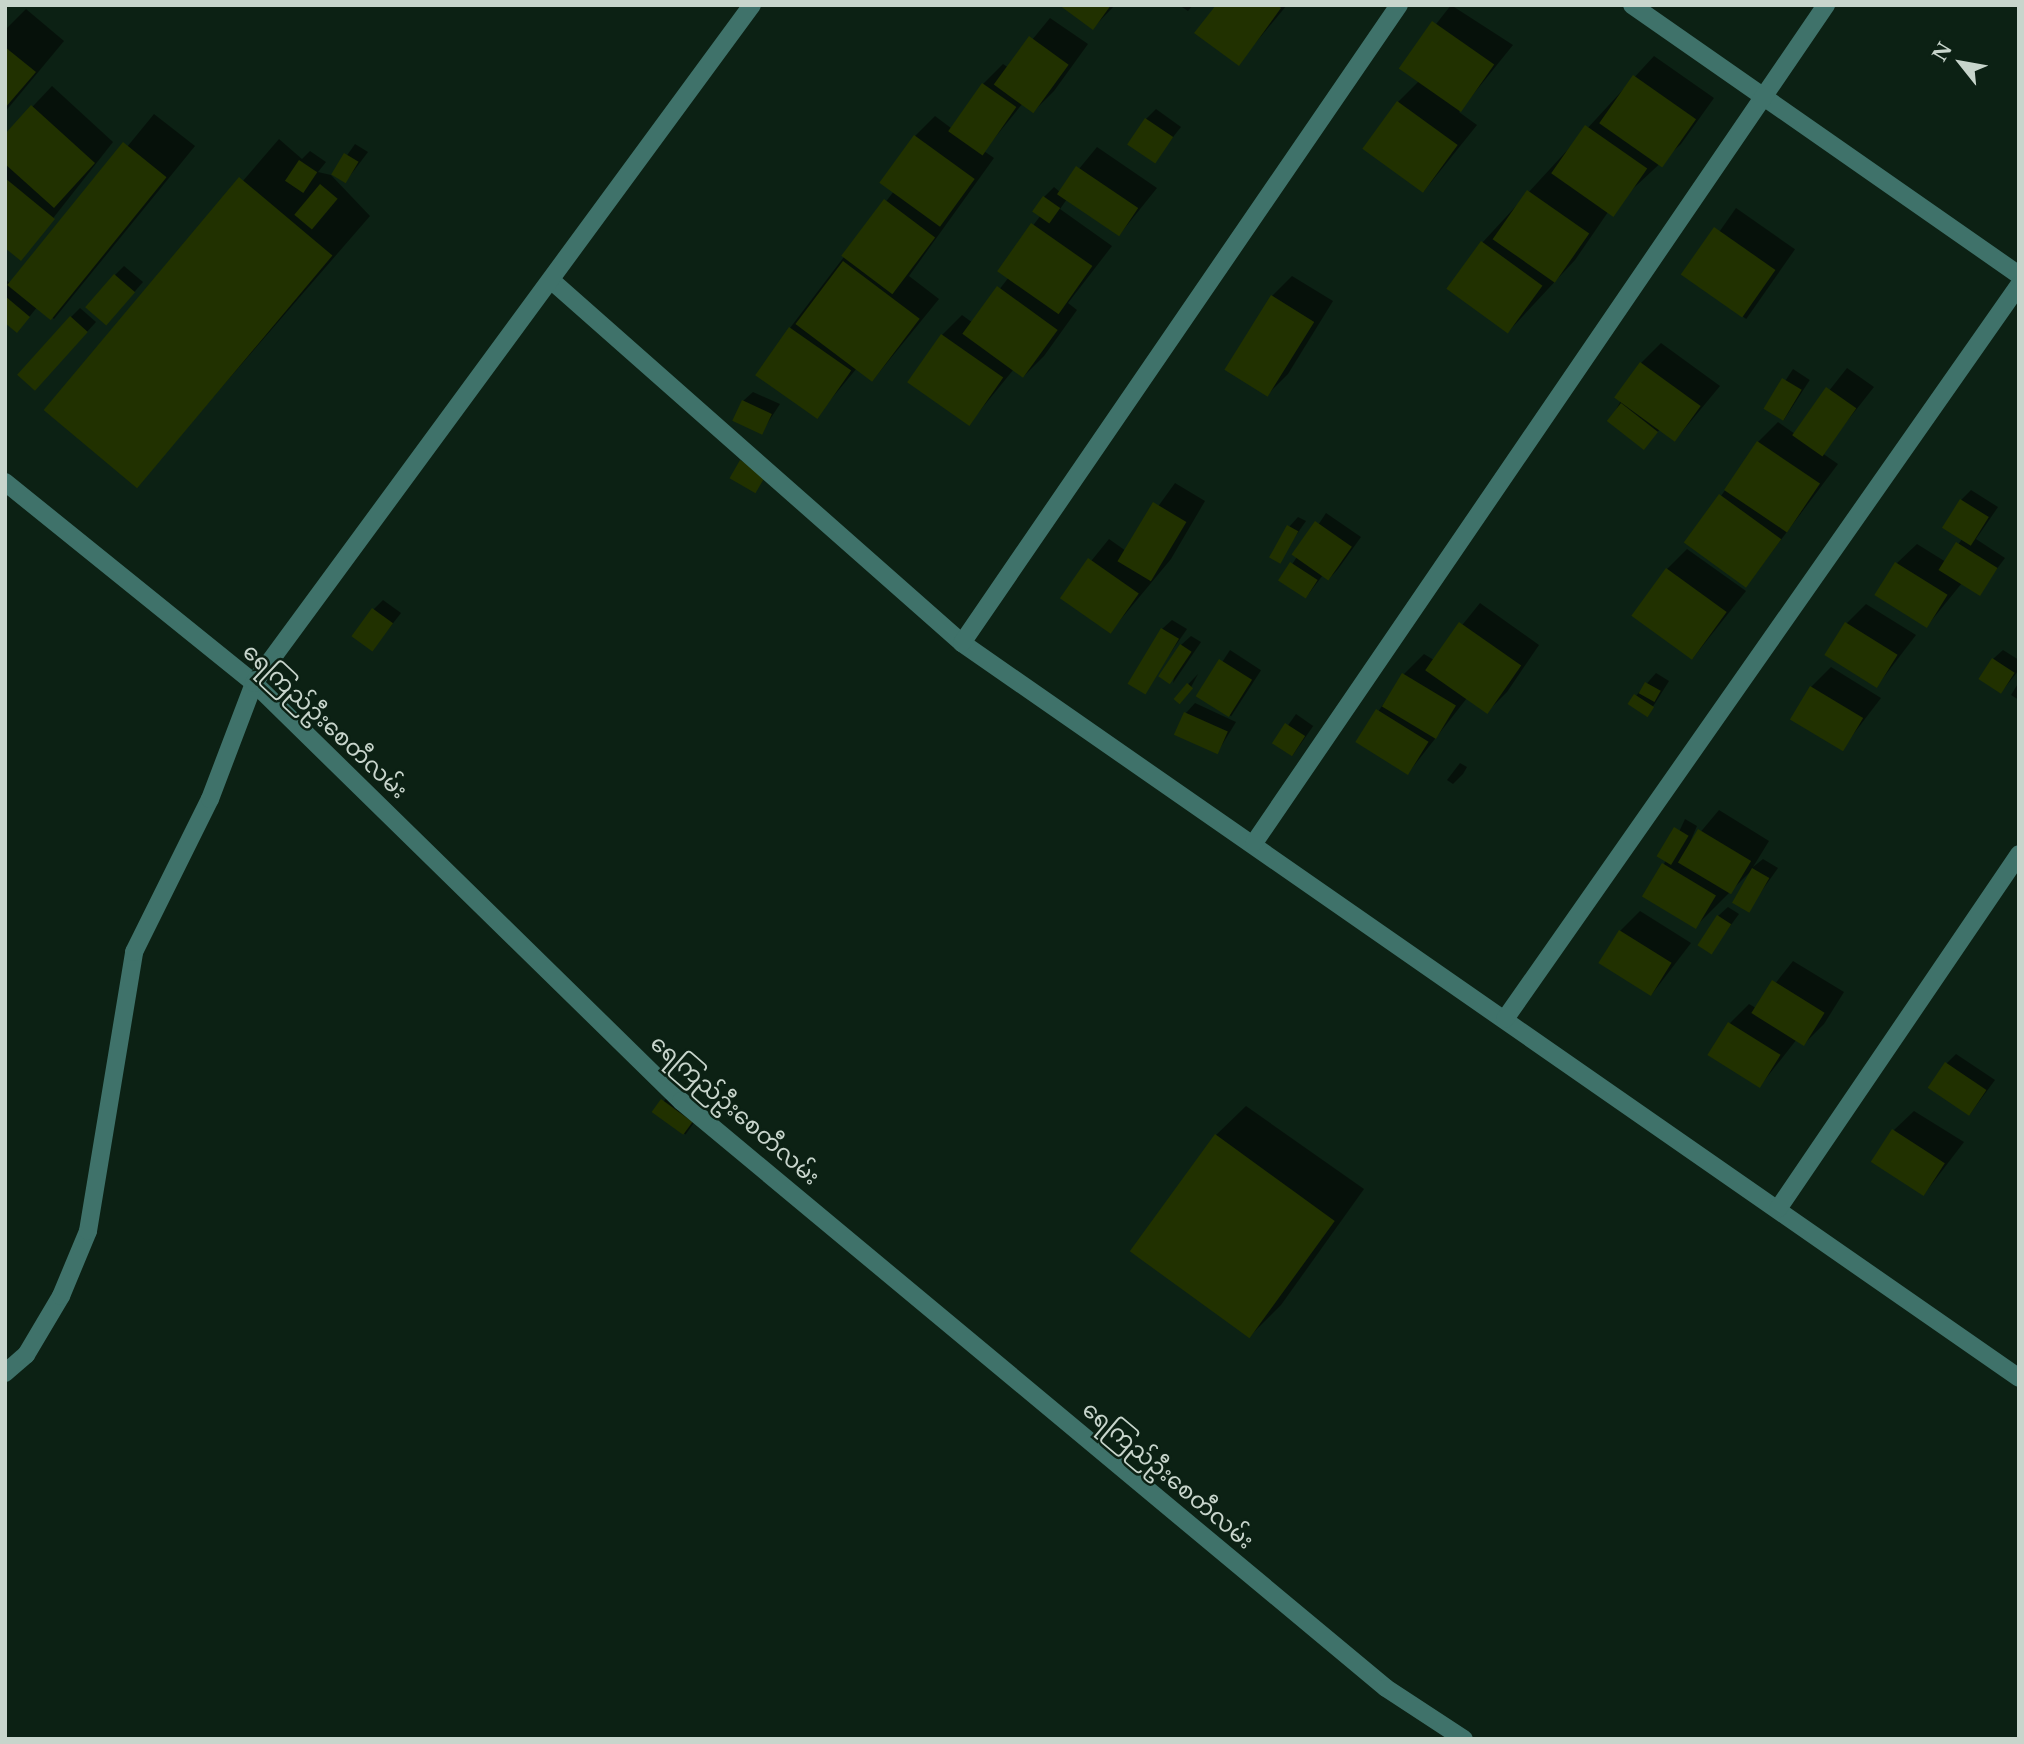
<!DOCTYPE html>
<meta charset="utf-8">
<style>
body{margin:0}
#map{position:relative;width:2024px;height:1744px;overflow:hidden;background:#0c2114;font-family:"Libre Baskerville","Noto Sans Myanmar",serif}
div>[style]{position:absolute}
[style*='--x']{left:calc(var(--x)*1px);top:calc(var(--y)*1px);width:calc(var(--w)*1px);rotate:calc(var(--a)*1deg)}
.shadow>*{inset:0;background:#0007;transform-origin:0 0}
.building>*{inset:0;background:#213100;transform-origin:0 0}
.minor>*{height:18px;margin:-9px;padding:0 9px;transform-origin:9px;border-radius:9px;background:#3f726a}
span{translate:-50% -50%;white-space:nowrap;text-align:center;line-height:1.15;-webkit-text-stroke:5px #0c2114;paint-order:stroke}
.street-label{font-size:23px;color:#c8d5cc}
.frame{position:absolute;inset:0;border:7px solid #c8d5cc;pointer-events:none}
.north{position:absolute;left:1926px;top:28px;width:70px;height:70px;-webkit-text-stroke:5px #0c2114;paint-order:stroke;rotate:301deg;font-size:19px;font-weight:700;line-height:28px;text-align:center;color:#c8d5cc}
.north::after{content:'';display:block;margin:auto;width:24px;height:32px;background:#c8d5cc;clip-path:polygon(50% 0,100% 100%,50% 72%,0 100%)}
</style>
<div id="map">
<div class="shadow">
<i style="clip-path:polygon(1062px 5px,1115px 5px,1093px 28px)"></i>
<i style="clip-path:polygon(1179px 5px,1193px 5px,1188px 11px)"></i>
<i style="clip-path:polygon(1218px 5px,1287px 5px,1238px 64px)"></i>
<i style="clip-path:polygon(1451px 5px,1513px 45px,1459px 112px,1477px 125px,1424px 191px,1398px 102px,1419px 81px,1401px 69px)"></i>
<i style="clip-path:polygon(26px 9px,64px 41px,5px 112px,5px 30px)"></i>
<i style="clip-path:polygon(1050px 18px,1088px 44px,1054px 91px,1034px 111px,1023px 103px,984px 151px,994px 158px,909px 276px,939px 299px,873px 380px,857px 368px,817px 416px,790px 328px,894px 191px,915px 136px,935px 116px,951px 128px,983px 84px,1003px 64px,1009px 68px)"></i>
<i style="clip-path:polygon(1654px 56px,1714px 98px,1681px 144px,1608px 212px,1575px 260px,1508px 332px,1482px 243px)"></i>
<i style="clip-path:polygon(52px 86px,113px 142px,21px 259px,5px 246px,5px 136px)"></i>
<i style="clip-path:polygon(1156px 109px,1181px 127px,1154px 161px,1146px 119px)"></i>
<i style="clip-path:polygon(154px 114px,195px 146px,54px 319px,38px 306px,26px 321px,5px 321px,5px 279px,13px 286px)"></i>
<i style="clip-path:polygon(279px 139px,302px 159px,310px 151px,326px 162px,318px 172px,331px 175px,370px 216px,136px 486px,46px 410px)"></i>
<i style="clip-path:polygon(355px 144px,368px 152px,346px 181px,334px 174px)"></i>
<i style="clip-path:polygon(1097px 147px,1157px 188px,1120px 234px,1067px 199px,1060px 209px,1112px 246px,1068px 303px,1077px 310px,1044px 356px,1024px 376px,1014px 369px,969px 424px,942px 335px,962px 315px,973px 323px,1009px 277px,999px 270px,1041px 215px,1044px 197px,1054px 187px,1060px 192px)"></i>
<i style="left:1736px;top:208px;width:72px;height:85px;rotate:35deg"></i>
<i style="clip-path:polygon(124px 266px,143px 282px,116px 313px,115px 275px)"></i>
<i style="clip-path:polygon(1292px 276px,1333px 301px,1288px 374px,1268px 394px,1272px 296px)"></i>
<i style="clip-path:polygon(80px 308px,96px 322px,45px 378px,71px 317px)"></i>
<i style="clip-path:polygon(1661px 343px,1720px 386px,1676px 439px,1661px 428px,1652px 438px,1610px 421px,1641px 363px)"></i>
<i style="clip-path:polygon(1847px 368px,1874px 387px,1822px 453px,1838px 464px,1747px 585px,1721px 496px,1758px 442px,1778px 422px,1795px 434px)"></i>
<i style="left:1793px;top:369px;width:20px;height:48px;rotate:33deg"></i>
<i style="clip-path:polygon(753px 392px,780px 404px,761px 433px,743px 401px)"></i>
<i style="clip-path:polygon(1175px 483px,1205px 501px,1171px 559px,1111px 631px,1062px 597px,1109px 539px,1126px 551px)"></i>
<i style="clip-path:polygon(1971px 490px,1998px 507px,1976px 539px,2005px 558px,1978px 594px,1962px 583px,1927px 626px,1897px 563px,1917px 544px,1946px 562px,1962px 539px,1961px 500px)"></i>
<i style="clip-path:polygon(1326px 513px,1361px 537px,1338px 569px,1329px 579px,1323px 575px,1307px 596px,1281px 581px)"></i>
<i style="clip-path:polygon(1298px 517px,1306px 521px,1278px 561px,1289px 527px)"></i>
<i style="clip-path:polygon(1687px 549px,1746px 591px,1693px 658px,1667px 569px)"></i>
<i style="clip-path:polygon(383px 600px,401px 613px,373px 649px,374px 609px)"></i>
<i style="clip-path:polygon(1480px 603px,1539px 645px,1507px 692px,1487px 712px,1467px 698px,1409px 772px,1358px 741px,1404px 674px,1424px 654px,1434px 660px)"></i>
<i style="clip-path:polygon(1866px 604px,1916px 635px,1877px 686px,1846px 624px)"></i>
<i style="clip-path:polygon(1172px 620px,1187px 629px,1144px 691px,1162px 629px)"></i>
<i style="clip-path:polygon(1191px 636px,1201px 642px,1173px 683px,1181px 645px)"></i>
<i style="left:1230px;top:650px;width:37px;height:55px;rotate:33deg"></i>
<i style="clip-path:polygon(2003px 650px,2019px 660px,2019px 670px,2002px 691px,1993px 659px)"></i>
<i style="clip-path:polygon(1831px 667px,1881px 698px,1842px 749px,1811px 687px)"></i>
<i style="clip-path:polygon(1656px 673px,1669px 681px,1647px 716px,1629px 704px)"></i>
<i style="clip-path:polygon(1198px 674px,1189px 691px,1175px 698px)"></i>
<i style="clip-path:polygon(2019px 682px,2019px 700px,2011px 695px)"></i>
<i style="clip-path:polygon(1195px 703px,1236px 722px,1217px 753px,1186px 713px)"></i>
<i style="left:1296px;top:714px;width:21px;height:36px;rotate:35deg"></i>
<i style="clip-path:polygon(1460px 763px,1467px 767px,1463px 774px,1453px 784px,1447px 780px)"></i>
<i style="clip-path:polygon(1719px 810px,1769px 841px,1753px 867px,1763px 859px,1778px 868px,1748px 910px,1749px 873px,1695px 927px,1664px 864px,1685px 819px,1697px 826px,1688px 847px)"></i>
<i style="clip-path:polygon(1728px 907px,1739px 914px,1711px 952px,1718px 916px)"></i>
<i style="clip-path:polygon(1640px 911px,1691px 943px,1652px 994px,1620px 931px)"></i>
<i style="clip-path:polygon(1793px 961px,1844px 992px,1824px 1024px,1804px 1044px,1797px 1039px,1760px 1086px,1729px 1024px,1749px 1004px,1756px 1008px)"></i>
<i style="clip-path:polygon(1956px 1054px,1995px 1080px,1970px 1114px,1946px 1064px)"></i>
<i style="left:672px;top:1090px;width:37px;height:28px;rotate:36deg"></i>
<i style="clip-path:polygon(1246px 1106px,1364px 1189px,1281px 1305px,1251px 1335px,1216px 1135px)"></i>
<i style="clip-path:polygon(1914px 1111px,1964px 1142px,1925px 1193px,1894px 1130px)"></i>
</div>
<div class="building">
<i style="clip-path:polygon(1059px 5px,1111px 5px,1093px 30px)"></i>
<i style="clip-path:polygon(1216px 5px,1277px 5px,1281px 8px,1239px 66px,1194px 33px)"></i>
<i style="left:1432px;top:21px;width:76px;height:58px;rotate:35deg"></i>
<i style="left:1029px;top:36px;width:49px;height:60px;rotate:36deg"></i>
<i style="clip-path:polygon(5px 47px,36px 72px,5px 108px)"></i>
<i style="left:1633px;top:75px;width:77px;height:59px;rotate:35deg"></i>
<i style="left:982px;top:83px;width:42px;height:59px;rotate:35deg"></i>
<i style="left:1397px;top:101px;width:75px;height:59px;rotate:36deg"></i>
<i style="clip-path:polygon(31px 105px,95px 163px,54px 208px,5px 164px,5px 134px)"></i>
<i style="left:1145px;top:118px;width:34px;height:32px;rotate:34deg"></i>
<i style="left:1585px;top:125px;width:76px;height:59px;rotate:35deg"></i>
<i style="left:914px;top:135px;width:75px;height:59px;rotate:36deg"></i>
<i style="left:123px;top:142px;width:56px;height:184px;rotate:39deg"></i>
<i style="left:344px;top:153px;width:17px;height:25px;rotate:31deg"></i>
<i style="left:299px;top:160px;width:22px;height:25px;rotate:34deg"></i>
<i style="left:1076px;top:166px;width:75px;height:34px;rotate:34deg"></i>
<i style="left:239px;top:177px;width:122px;height:304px;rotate:40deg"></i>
<i style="clip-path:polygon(5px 178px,55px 219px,21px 261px,5px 248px)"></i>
<i style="left:320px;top:184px;width:23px;height:40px;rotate:40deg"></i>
<i style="left:1527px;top:190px;width:76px;height:60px;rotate:35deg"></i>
<i style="left:1043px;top:196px;width:21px;height:19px;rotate:35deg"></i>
<i style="left:884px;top:199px;width:64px;height:71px;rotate:37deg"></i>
<i style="left:1031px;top:223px;width:75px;height:59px;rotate:35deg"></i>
<i style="left:1714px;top:227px;width:75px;height:58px;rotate:35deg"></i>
<i style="left:1481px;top:241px;width:76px;height:59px;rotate:36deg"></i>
<i style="left:843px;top:261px;width:96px;height:79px;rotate:37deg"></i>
<i style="left:114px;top:274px;width:28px;height:44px;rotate:41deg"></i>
<i style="left:997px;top:286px;width:75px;height:59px;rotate:36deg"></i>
<i style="left:1271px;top:295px;width:51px;height:88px;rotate:32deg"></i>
<i style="clip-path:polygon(5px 296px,30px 317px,17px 333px,5px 323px)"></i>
<i style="left:70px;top:316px;width:24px;height:79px;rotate:42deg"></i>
<i style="left:789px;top:327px;width:76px;height:59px;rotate:35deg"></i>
<i style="left:941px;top:334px;width:76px;height:59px;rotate:35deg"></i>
<i style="left:1640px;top:362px;width:75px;height:44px;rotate:36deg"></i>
<i style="left:1782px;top:378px;width:23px;height:36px;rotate:31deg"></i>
<i style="left:1826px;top:387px;width:37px;height:59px;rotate:35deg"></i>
<i style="left:742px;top:400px;width:33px;height:23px;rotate:25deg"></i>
<i style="left:1621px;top:403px;width:47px;height:23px;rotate:38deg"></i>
<i style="left:1757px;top:441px;width:76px;height:59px;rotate:34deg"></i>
<i style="left:740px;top:460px;width:30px;height:21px;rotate:30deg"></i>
<i style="left:1719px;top:494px;width:77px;height:60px;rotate:36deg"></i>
<i style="left:1960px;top:499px;width:34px;height:34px;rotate:32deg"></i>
<i style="left:1153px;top:502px;width:39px;height:69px;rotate:31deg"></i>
<i style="left:1315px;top:521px;width:45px;height:41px;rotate:35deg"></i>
<i style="left:1287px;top:525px;width:13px;height:37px;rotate:29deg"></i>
<i style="left:1956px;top:542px;width:49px;height:33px;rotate:32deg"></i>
<i style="left:1088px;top:558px;width:62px;height:49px;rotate:35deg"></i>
<i style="left:1290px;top:562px;width:33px;height:22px;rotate:33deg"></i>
<i style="left:1895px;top:562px;width:62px;height:39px;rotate:32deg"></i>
<i style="left:1666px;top:568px;width:75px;height:59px;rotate:36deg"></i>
<i style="left:372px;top:608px;width:26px;height:35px;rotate:36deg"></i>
<i style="left:1459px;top:622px;width:76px;height:59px;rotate:35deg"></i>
<i style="left:1845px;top:622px;width:62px;height:39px;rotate:32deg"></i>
<i style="left:1161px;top:628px;width:21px;height:65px;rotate:31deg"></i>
<i style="left:1180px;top:644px;width:14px;height:39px;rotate:34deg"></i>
<i style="left:1992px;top:658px;width:27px;height:25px;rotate:33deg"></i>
<i style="left:1219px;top:659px;width:39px;height:44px;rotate:32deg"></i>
<i style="left:1402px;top:673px;width:63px;height:39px;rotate:31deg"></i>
<i style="left:1645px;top:682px;width:18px;height:13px;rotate:29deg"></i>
<i style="left:1187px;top:683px;width:8px;height:21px;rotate:40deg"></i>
<i style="left:1810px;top:686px;width:62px;height:39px;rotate:31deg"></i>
<i style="left:1634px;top:694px;width:24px;height:12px;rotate:33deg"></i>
<i style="left:1376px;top:709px;width:62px;height:39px;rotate:32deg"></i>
<i style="left:1184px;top:712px;width:48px;height:25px;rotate:24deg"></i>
<i style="left:1285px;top:723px;width:24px;height:24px;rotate:33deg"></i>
<i style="left:1674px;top:827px;width:17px;height:34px;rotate:31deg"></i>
<i style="left:1698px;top:829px;width:62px;height:39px;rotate:31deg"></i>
<i style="left:1662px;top:863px;width:63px;height:39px;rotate:31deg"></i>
<i style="left:1752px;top:868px;width:20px;height:40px;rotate:30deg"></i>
<i style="left:1717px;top:915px;width:17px;height:36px;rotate:33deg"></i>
<i style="left:1619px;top:930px;width:62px;height:39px;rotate:32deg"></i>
<i style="left:1772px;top:980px;width:62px;height:39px;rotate:32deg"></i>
<i style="left:1728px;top:1022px;width:62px;height:39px;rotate:32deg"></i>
<i style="left:1945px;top:1062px;width:50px;height:31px;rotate:34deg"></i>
<i style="left:661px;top:1099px;width:39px;height:16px;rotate:36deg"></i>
<i style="left:1892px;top:1129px;width:63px;height:39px;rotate:33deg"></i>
<i style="left:1215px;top:1134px;width:148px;height:145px;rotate:36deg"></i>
</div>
<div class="minor">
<i style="--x:1632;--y:5;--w:472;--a:34.9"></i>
<i style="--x:552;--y:281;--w:547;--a:41.44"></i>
<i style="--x:962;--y:643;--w:1287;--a:34.81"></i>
<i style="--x:5;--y:482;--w:320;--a:38.9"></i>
<i style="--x:254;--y:683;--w:598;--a:44.39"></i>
<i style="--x:681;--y:1101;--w:917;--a:39.78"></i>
<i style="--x:1386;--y:1688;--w:93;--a:33.2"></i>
<i style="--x:962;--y:643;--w:773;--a:-55.59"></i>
<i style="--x:1254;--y:843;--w:1015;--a:-55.68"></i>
<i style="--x:1505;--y:1019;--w:896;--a:-55"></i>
<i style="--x:1778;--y:1209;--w:429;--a:-55.8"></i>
<i style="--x:5;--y:1373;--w:28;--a:-41"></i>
<i style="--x:26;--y:1355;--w:69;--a:-59.3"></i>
<i style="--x:61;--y:1296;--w:70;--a:-67.4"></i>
<i style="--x:88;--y:1231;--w:283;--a:-80.6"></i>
<i style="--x:134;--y:952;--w:171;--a:-63.6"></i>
<i style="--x:210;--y:799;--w:124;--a:-69.2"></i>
<i style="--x:254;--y:683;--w:841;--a:-53.7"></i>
</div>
<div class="street-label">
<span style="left:325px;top:721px;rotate:43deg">ရေကြည်ဦးစေတီလမ်း</span>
<span style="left:735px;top:1110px;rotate:41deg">ရေကြည်ဦးစေတီလမ်း</span>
<span style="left:1168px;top:1475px;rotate:40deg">ရေကြည်ဦးစေတီလမ်း</span>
</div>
<div class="frame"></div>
<div class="north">N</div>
</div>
